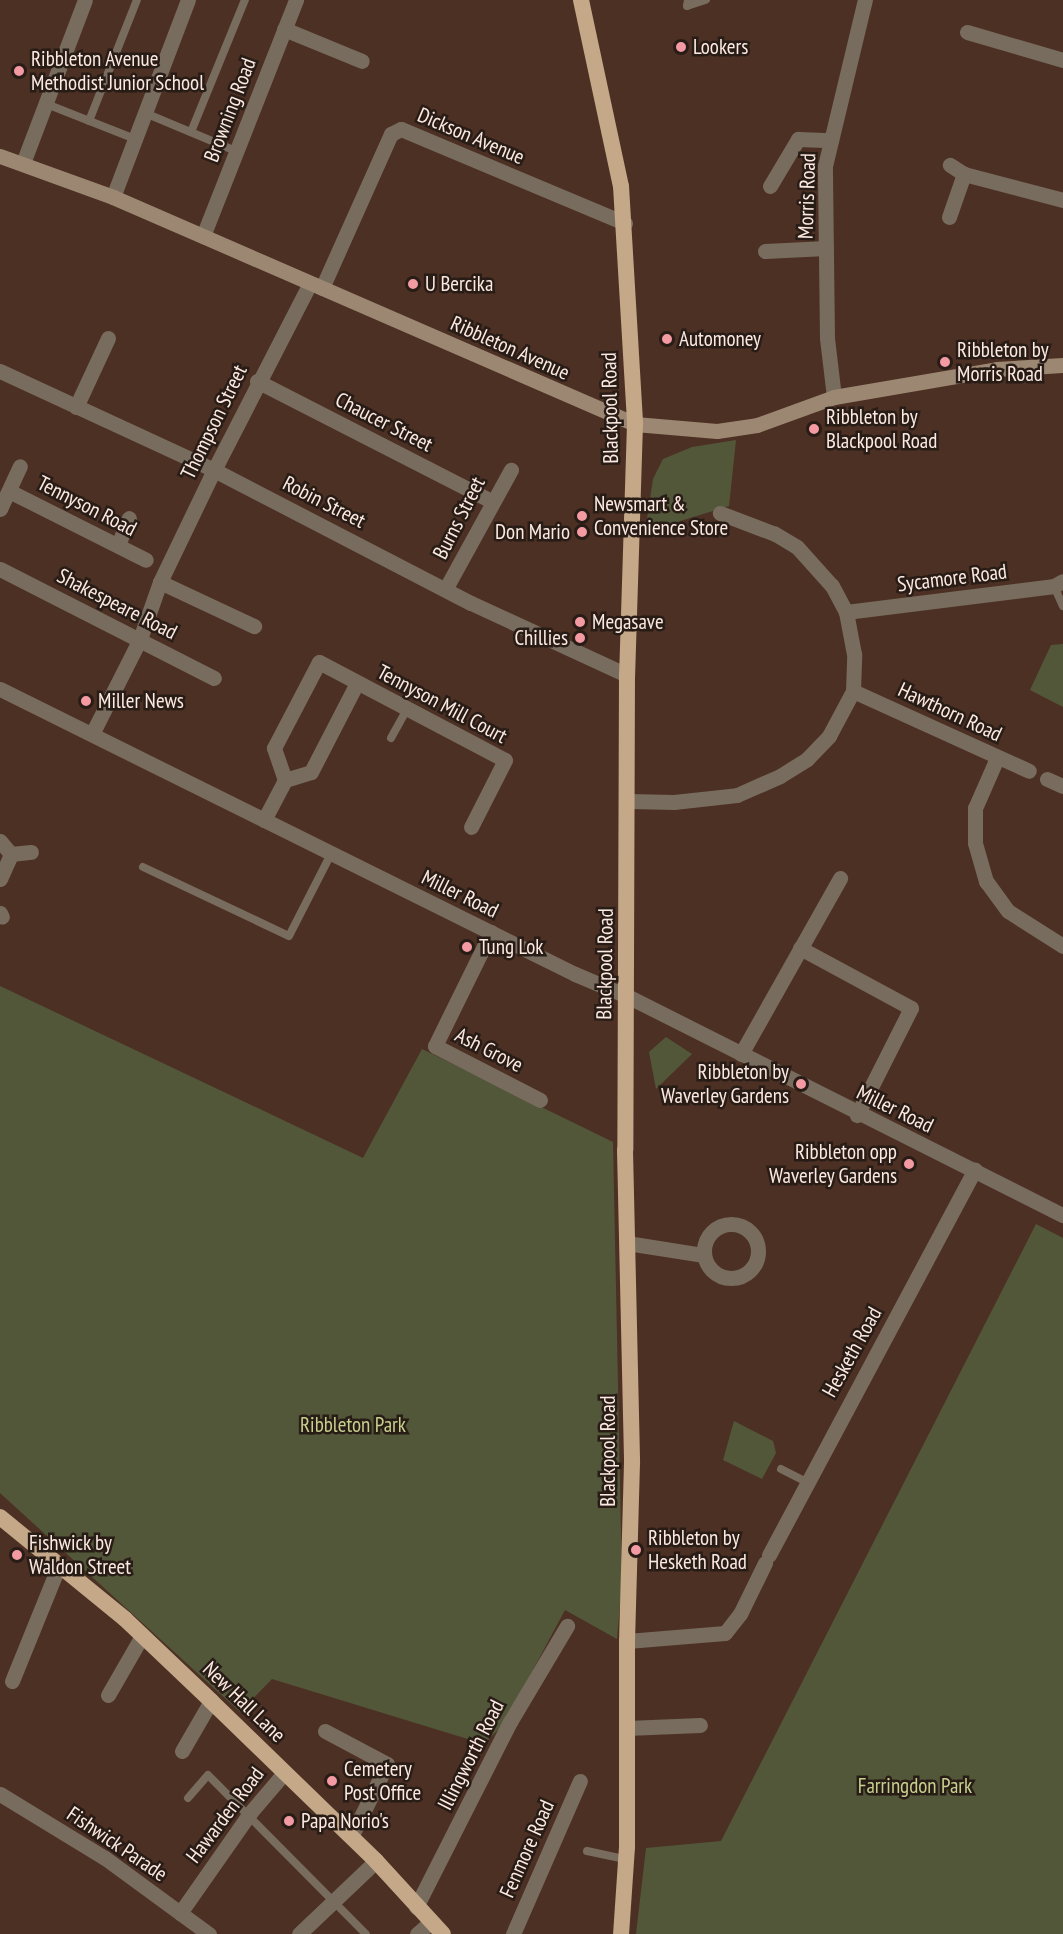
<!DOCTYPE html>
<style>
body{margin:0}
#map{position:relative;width:1063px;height:1934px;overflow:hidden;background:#4c3024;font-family:"PT Sans Narrow",sans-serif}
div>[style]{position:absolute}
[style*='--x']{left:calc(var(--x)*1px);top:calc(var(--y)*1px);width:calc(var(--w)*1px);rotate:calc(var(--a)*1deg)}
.green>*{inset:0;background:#535739}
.service>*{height:8px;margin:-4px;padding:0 4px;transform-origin:4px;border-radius:4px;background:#786c5e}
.minor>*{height:15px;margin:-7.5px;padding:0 7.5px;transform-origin:7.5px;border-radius:7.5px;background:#786c5e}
.minor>.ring{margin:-7.5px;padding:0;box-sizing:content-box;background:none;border:15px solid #786c5e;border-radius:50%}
.tertiary>*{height:15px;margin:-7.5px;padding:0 7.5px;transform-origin:7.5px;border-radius:7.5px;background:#786c5e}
.secondary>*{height:15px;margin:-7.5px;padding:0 7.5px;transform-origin:7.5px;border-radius:7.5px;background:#9c8872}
.trunk>*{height:16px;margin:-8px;padding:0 8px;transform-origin:8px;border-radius:8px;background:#c4a888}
.dots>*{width:16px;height:16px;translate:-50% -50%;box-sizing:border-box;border:3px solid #281c16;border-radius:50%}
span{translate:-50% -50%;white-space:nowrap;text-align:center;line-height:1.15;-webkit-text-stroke:5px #281c16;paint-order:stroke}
.poi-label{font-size:21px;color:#fce9e1}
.left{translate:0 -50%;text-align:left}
.right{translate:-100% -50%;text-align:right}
.street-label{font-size:21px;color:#fce9e1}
.park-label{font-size:21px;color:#c6d08d}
</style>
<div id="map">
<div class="green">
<i style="clip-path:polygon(736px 440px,729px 506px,645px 532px,653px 479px,663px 459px,692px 447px)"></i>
<i style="clip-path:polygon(1063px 644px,1063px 707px,1030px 690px,1051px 645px)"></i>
<i style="clip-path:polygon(0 986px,363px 1158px,422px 1049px,613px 1142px,622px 1581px,617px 1639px,565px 1610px,504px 1724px,484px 1744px,272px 1679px,240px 1712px,0 1493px)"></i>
<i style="clip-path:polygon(666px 1037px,692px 1054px,656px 1089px,649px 1052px)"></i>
<i style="clip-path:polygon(1036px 1224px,1063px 1238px,1063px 1934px,636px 1934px,646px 1848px,721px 1841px)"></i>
<i style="clip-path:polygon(734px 1421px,773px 1441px,776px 1453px,762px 1479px,723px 1460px)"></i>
</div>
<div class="service">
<i style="--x:688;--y:0;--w:6;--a:99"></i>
<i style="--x:687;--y:6;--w:20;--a:-18"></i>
<i style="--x:44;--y:103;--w:98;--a:21.6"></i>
<i style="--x:145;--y:113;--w:99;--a:22.7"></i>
<i style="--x:89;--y:121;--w:130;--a:-68.4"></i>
<i style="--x:191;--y:132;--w:143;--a:-67.8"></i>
<i style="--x:1054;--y:586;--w:22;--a:66"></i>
<i style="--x:391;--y:738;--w:33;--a:-61"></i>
<i style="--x:143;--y:867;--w:161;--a:25.3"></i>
<i style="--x:289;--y:936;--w:92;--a:-62.9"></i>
<i style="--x:781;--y:1469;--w:27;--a:27"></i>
<i style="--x:188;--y:1798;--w:30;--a:-49"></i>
<i style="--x:208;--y:1775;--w:224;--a:45.2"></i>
<i style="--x:587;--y:1851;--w:40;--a:12"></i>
</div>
<div class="minor">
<i style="--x:284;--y:29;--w:84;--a:22.3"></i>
<i style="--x:967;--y:32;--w:100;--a:16.3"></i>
<i style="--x:23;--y:163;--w:174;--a:-69.2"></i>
<i style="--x:964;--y:174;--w:102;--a:14.7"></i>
<i style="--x:770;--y:186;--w:55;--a:-59.2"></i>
<i style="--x:798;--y:139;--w:33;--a:2"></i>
<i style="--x:113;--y:197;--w:211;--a:-69.2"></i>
<i style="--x:949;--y:217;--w:46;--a:-70.8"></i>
<i style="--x:964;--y:174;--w:17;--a:-147"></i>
<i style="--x:203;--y:236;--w:254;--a:-68.5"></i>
<i style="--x:765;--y:251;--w:61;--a:-2.8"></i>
<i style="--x:322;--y:288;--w:169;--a:-65.9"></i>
<i style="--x:391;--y:134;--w:11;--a:-27"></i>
<i style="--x:401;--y:129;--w:243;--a:22.8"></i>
<i style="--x:0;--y:371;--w:236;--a:24.8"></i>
<i style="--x:214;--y:470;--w:289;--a:27.4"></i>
<i style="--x:471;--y:603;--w:172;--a:24.8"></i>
<i style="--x:257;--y:381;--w:263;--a:27.1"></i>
<i style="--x:834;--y:397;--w:59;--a:-96.8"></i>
<i style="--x:827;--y:338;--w:172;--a:-90.7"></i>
<i style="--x:825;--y:166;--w:171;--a:-76.5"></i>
<i style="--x:76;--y:407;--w:76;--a:-65.1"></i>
<i style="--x:9;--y:491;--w:153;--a:26.7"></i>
<i style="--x:0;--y:509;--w:47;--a:-65.1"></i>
<i style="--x:118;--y:545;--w:29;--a:-68"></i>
<i style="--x:0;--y:569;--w:240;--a:27"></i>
<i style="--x:160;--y:582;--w:104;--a:25.1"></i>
<i style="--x:446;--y:588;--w:135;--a:-61.2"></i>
<i style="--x:846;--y:612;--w:210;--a:-7.1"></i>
<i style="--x:1054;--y:586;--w:10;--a:-29"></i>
<i style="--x:0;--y:689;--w:642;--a:26.37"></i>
<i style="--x:575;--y:974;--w:56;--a:22.9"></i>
<i style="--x:853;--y:691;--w:193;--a:24.4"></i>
<i style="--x:92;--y:734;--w:106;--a:-63.2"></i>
<i style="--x:140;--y:639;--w:60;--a:-70.7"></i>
<i style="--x:160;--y:582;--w:124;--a:-64.3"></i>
<i style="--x:214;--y:470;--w:210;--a:-62.8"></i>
<i style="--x:997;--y:758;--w:55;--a:113.7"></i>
<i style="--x:975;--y:808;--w:35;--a:90"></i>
<i style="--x:975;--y:843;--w:40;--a:74"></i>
<i style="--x:986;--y:881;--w:37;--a:54"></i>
<i style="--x:1008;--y:911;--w:65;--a:32.5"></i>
<i style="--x:1047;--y:779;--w:17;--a:24"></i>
<i style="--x:285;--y:780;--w:34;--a:-109"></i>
<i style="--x:274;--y:748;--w:97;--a:-62.4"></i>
<i style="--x:319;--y:662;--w:210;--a:27.8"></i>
<i style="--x:505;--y:760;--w:75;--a:116.9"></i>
<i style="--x:629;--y:801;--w:45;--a:1.3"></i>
<i style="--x:674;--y:802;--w:63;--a:-6.3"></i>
<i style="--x:737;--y:795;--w:47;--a:-23.8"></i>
<i style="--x:780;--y:776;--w:32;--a:-32"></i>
<i style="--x:807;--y:759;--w:32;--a:-46"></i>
<i style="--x:829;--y:736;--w:51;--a:-61.9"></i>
<i style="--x:853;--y:691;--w:37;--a:-88"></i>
<i style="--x:854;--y:654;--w:43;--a:-100.8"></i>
<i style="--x:846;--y:612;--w:30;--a:-118"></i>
<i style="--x:832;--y:586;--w:52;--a:-131.9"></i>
<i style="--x:797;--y:547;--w:26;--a:-149"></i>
<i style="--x:775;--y:534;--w:59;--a:-159.1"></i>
<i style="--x:264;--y:820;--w:45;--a:-62.3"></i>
<i style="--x:285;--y:780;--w:27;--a:-17"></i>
<i style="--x:311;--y:772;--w:100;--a:-62.7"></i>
<i style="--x:0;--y:841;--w:17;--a:50"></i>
<i style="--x:11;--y:854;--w:20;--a:-6"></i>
<i style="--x:0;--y:879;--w:27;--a:-66"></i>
<i style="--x:0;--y:913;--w:4;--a:63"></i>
<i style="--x:491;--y:932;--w:127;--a:116.2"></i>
<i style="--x:435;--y:1046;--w:118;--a:27.2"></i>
<i style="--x:800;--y:948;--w:126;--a:28.4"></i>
<i style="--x:911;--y:1008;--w:120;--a:116.8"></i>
<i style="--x:741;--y:1054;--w:202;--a:-60.6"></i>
<i class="ring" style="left:704px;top:1224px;width:39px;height:39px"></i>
<i style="--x:627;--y:1243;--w:78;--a:8.9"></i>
<i style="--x:769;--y:1555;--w:437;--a:-61.9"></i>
<i style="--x:627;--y:1641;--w:98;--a:-4.7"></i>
<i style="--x:725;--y:1633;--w:24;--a:-52"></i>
<i style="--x:740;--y:1614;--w:57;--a:-63.9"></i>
<i style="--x:12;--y:1681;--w:125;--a:-67.9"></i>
<i style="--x:108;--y:1695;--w:68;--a:-60"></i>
<i style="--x:627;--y:1728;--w:73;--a:-2.4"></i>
<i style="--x:325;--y:1731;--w:70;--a:28"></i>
<i style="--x:387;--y:1764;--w:81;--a:116.3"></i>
<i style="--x:182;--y:1751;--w:58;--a:-59.9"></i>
<i style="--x:0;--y:1794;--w:123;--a:31.4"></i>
<i style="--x:105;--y:1858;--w:129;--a:36.2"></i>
<i style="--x:416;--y:1907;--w:208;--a:-63.1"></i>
<i style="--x:510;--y:1722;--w:112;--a:-59.3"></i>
<i style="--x:180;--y:1913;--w:122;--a:-55"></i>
<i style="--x:250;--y:1813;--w:52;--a:-49.6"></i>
<i style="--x:299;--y:1934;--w:106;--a:-43.5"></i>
<i style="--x:417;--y:1934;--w:18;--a:-41"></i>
<i style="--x:513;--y:1934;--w:167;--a:-66.4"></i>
</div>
<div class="tertiary">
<i style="--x:627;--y:996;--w:488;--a:26.7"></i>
</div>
<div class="secondary">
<i style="--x:0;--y:156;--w:120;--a:19.9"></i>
<i style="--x:113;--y:197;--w:569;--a:23.5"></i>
<i style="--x:635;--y:424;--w:82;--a:4.9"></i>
<i style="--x:717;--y:431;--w:40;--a:-8.5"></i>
<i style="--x:757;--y:425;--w:82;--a:-20"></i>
<i style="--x:834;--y:397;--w:165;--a:-9.7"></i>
<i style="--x:997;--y:369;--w:66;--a:-3.5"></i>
</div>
<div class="trunk">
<i style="--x:581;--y:0;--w:190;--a:77.9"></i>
<i style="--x:621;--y:186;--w:238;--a:86.6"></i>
<i style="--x:635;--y:424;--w:251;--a:91.8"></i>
<i style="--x:627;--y:675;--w:475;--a:90.2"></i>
<i style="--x:625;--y:1150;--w:313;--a:88.7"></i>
<i style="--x:632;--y:1463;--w:178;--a:91.6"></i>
<i style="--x:627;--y:1641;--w:206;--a:90"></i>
<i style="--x:627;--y:1847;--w:87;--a:93.9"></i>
<i style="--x:0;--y:1517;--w:161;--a:39.2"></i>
<i style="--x:125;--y:1619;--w:119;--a:43.6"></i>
<i style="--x:211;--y:1701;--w:230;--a:44.1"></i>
<i style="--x:376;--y:1861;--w:99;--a:47.5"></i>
</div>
<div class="dots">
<i style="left:681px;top:47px;background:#f49aa2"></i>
<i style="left:19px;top:71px;background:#f49aa2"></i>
<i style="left:413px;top:284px;background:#f49aa2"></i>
<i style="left:667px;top:339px;background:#f49aa2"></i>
<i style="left:945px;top:362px;background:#f49aa2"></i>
<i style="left:814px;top:429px;background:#f49aa2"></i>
<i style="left:582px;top:516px;background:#f49aa2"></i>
<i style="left:582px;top:532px;background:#f49aa2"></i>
<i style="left:580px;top:622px;background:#f49aa2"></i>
<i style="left:580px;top:638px;background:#f49aa2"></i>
<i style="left:86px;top:701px;background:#f49aa2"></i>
<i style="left:467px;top:947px;background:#f49aa2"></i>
<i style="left:801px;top:1084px;background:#f49aa2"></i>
<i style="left:909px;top:1164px;background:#f49aa2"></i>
<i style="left:636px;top:1550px;background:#f49aa2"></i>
<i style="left:17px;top:1555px;background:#f49aa2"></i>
<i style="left:332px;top:1781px;background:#f49aa2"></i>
<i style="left:289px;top:1821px;background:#f49aa2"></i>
</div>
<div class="poi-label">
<span class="left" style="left:693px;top:47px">Lookers</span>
<span class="left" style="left:31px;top:71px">Ribbleton Avenue<br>Methodist Junior School</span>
<span class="left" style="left:425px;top:284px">U Bercika</span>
<span class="left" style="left:679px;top:339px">Automoney</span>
<span class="left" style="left:957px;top:362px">Ribbleton by<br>Morris Road</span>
<span class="left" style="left:826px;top:429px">Ribbleton by<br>Blackpool Road</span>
<span class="left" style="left:594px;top:516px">Newsmart &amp;<br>Convenience Store</span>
<span class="right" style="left:570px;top:532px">Don Mario</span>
<span class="left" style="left:592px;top:622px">Megasave</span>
<span class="right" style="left:568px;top:638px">Chillies</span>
<span class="left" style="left:98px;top:701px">Miller News</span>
<span class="left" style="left:479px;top:947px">Tung Lok</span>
<span class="right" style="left:789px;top:1084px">Ribbleton by<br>Waverley Gardens</span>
<span class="right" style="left:897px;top:1164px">Ribbleton opp<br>Waverley Gardens</span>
<span class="left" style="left:648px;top:1550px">Ribbleton by<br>Hesketh Road</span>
<span class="left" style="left:29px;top:1555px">Fishwick by<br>Waldon Street</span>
<span class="left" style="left:344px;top:1781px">Cemetery<br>Post Office</span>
<span class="left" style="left:301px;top:1821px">Papa Norio's</span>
</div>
<div class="street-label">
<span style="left:230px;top:110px;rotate:-69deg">Browning Road</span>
<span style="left:471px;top:136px;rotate:23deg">Dickson Avenue</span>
<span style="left:807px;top:196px;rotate:-88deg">Morris Road</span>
<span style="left:510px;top:348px;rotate:24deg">Ribbleton Avenue</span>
<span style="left:610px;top:408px;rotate:-91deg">Blackpool Road</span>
<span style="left:214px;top:422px;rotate:-64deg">Thompson Street</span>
<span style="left:384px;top:422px;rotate:27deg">Chaucer Street</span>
<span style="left:324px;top:502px;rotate:27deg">Robin Street</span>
<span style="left:87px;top:506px;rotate:27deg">Tennyson Road</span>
<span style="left:459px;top:518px;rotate:-63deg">Burns Street</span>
<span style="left:952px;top:578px;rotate:-7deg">Sycamore Road</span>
<span style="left:117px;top:604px;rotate:27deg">Shakespeare Road</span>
<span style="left:442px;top:704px;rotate:28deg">Tennyson Mill Court</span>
<span style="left:950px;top:712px;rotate:25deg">Hawthorn Road</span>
<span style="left:460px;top:894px;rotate:26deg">Miller Road</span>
<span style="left:605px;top:964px;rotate:-89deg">Blackpool Road</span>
<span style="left:489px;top:1050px;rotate:27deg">Ash Grove</span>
<span style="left:895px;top:1109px;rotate:26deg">Miller Road</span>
<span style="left:852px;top:1352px;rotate:-61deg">Hesketh Road</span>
<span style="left:608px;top:1451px;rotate:-90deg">Blackpool Road</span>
<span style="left:244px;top:1702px;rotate:44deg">New Hall Lane</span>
<span style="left:471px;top:1755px;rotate:-63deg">Illingworth Road</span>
<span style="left:225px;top:1815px;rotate:-53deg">Hawarden Road</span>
<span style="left:117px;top:1844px;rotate:34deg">Fishwick Parade</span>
<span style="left:527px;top:1849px;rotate:-66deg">Fenmore Road</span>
</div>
<div class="park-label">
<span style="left:353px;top:1425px">Ribbleton Park</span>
<span style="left:915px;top:1786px">Farringdon Park</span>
</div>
</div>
